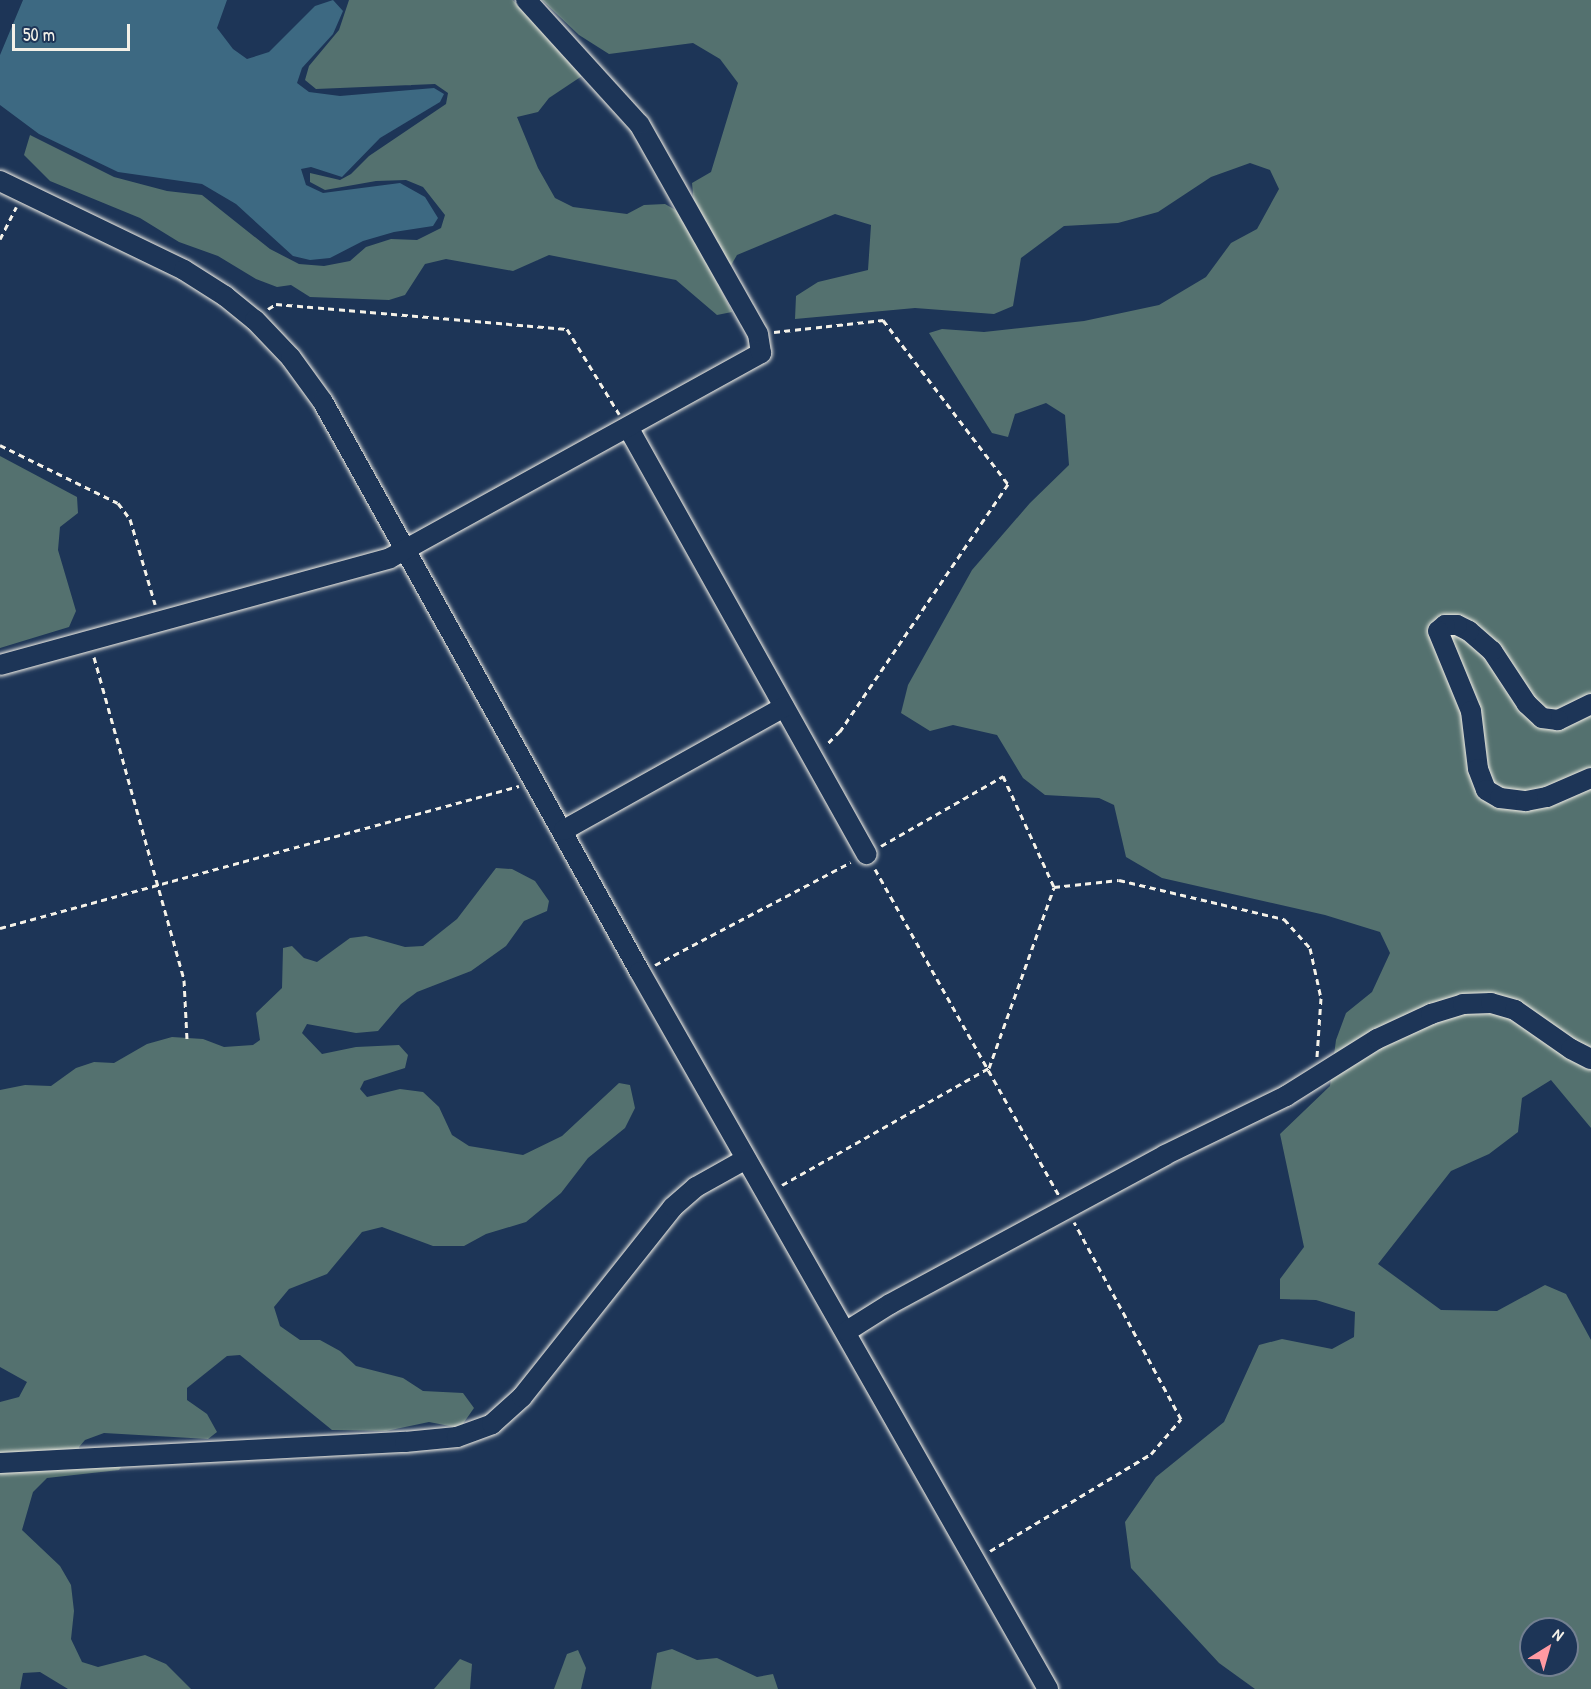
<!DOCTYPE html>
<style>
body{margin:0}
#map{position:relative;width:1591px;height:1689px;overflow:hidden;background:#1d3557;font-family:"Patrick Hand",sans-serif}
div>[style]{position:absolute}
[style*='--x']{left:calc(var(--x)*1px);top:calc(var(--y)*1px);width:calc(var(--w)*1px);rotate:calc(var(--a)*1deg)}
.green>*{inset:0;background:#54716f}
.water>*{inset:0;background:#3d6982}
.path>*{height:3px;margin-top:-1.5px;transform-origin:0;background:repeating-linear-gradient(90deg,#f4f1e8 0 6px,transparent 0 10.5px)}
.roads{filter:drop-shadow(0 0 2px #f4f1e8) drop-shadow(0 0 2px #f4f1e8)}
.minor>*{height:20px;margin:-10px;padding:0 10px;transform-origin:10px;border-radius:10px;background:#1d3557}
span{translate:-50% -50%;white-space:nowrap;text-align:center;line-height:1.15;-webkit-text-stroke:6px #1d3557;paint-order:stroke}
.north{position:absolute;left:1519px;top:1617px;width:60px;height:60px;box-sizing:border-box;background:#1d3557;border:2px solid #738091;border-radius:50%;rotate:37deg;font-size:16px;font-weight:700;line-height:24px;text-align:center;color:#f4f1e8}
.north::after{content:'';display:block;margin:auto;width:21px;height:27px;background:#ff9aa2;clip-path:polygon(50% 0,100% 100%,50% 72%,0 100%)}
.scale{position:absolute;left:12px;top:24px;width:118px;height:27px;box-sizing:border-box;border:3px solid #f4f1e8;border-top:0;padding-left:8px;font-size:18px;line-height:21px;white-space:nowrap;color:#f4f1e8;-webkit-text-stroke:4px #1d3557;paint-order:stroke}
</style>
<div id="map">
<div class="green">
<i style="clip-path:polygon(evenodd,349px 0,513px 0,582px 76px,549px 98px,538px 112px,517px 117px,538px 168px,555px 198px,573px 207px,627px 214px,644px 205px,665px 204px,679px 212px,694px 204px,692px 183px,711px 172px,738px 83px,720px 59px,693px 43px,609px 54px,579px 35px,542px 0,1591px 0,1591px 1128px,1551px 1080px,1522px 1098px,1518px 1132px,1489px 1154px,1451px 1171px,1378px 1264px,1441px 1310px,1497px 1311px,1545px 1285px,1566px 1294px,1591px 1340px,1591px 1689px,1255px 1689px,1219px 1663px,1131px 1568px,1125px 1522px,1156px 1477px,1224px 1422px,1259px 1345px,1282px 1339px,1332px 1349px,1354px 1337px,1355px 1312px,1316px 1300px,1280px 1299px,1280px 1279px,1304px 1247px,1280px 1134px,1330px 1086px,1336px 1040px,1346px 1013px,1372px 992px,1390px 953px,1380px 932px,1325px 915px,1162px 878px,1126px 857px,1114px 805px,1099px 798px,1045px 795px,1023px 778px,997px 735px,953px 725px,930px 731px,901px 713px,908px 685px,972px 570px,1030px 503px,1069px 465px,1065px 415px,1046px 403px,1015px 414px,1008px 437px,992px 433px,929px 333px,942px 329px,984px 332px,1084px 321px,1159px 305px,1206px 277px,1231px 243px,1257px 229px,1279px 189px,1270px 170px,1250px 163px,1211px 177px,1158px 212px,1118px 223px,1064px 226px,1021px 258px,1013px 306px,994px 314px,915px 308px,795px 319px,796px 296px,818px 282px,868px 270px,871px 225px,835px 214px,737px 255px,719px 286px,732px 312px,717px 315px,676px 280px,549px 255px,513px 271px,446px 259px,425px 264px,405px 295px,389px 300px,310px 297px,291px 285px,277px 287px,256px 279px,218px 256px,179px 242px,140px 218px,50px 181px,24px 155px,30px 135px,114px 177px,167px 191px,202px 195px,270px 249px,299px 264px,324px 266px,350px 261px,366px 247px,391px 239px,417px 240px,441px 228px,445px 215px,423px 187px,406px 180px,376px 181px,325px 190px,310px 182px,310px 173px,340px 180px,351px 174px,369px 156px,446px 104px,448px 93px,435px 84px,316px 89px,305px 80px,309px 66px,339px 30px,349px 0,1531px 1629px,1567px 1629px,1567px 1665px,1531px 1665px,1531px 1629px)"></i>
<i style="clip-path:polygon(0 456px,77px 497px,78px 513px,60px 527px,58px 550px,76px 611px,69px 627px,0 648px)"></i>
<i style="clip-path:polygon(496px 868px,512px 869px,535px 881px,549px 901px,547px 911px,524px 921px,506px 946px,471px 971px,417px 992px,401px 1004px,378px 1031px,356px 1033px,307px 1024px,302px 1033px,322px 1054px,356px 1047px,399px 1045px,408px 1055px,405px 1068px,364px 1081px,360px 1089px,367px 1097px,400px 1089px,423px 1092px,439px 1107px,452px 1135px,469px 1146px,523px 1155px,562px 1136px,619px 1083px,630px 1085px,635px 1108px,625px 1128px,588px 1158px,561px 1193px,526px 1222px,486px 1234px,464px 1246px,433px 1246px,382px 1227px,362px 1232px,327px 1274px,289px 1289px,274px 1307px,280px 1326px,300px 1340px,320px 1340px,340px 1351px,356px 1366px,403px 1378px,423px 1391px,463px 1393px,474px 1408px,460px 1428px,429px 1422px,386px 1431px,332px 1430px,240px 1355px,227px 1356px,187px 1388px,187px 1400px,207px 1414px,217px 1432px,208px 1439px,104px 1433px,85px 1440px,79px 1447px,83px 1464px,124px 1463px,119px 1470px,47px 1478px,33px 1492px,22px 1530px,60px 1566px,71px 1585px,74px 1611px,71px 1639px,82px 1662px,98px 1667px,145px 1655px,166px 1664px,191px 1689px,68px 1689px,40px 1672px,23px 1673px,20px 1689px,0 1689px,0 1402px,19px 1397px,27px 1382px,0 1367px,0 1090px,25px 1085px,51px 1086px,76px 1068px,94px 1062px,114px 1063px,147px 1044px,172px 1037px,203px 1039px,224px 1047px,253px 1045px,260px 1040px,256px 1013px,282px 988px,283px 948px,292px 946px,304px 958px,317px 962px,350px 938px,366px 936px,405px 947px,423px 946px,457px 919px)"></i>
<i style="clip-path:polygon(672px 1649px,697px 1660px,717px 1658px,757px 1677px,773px 1674px,778px 1689px,651px 1689px,657px 1653px)"></i>
<i style="clip-path:polygon(578px 1650px,586px 1668px,581px 1689px,554px 1689px,567px 1654px)"></i>
<i style="clip-path:polygon(460px 1659px,472px 1664px,470px 1689px,434px 1689px)"></i>
</div>
<div class="water">
<i style="clip-path:polygon(23px 0,227px 0,217px 28px,233px 49px,247px 59px,269px 52px,315px 6px,333px 0,343px 11px,333px 34px,302px 68px,297px 83px,309px 92px,340px 96px,434px 88px,444px 94px,440px 102px,380px 138px,342px 177px,311px 167px,301px 169px,306px 185px,323px 193px,400px 183px,425px 197px,438px 218px,433px 226px,394px 232px,363px 241px,330px 258px,310px 260px,293px 256px,236px 204px,202px 184px,118px 172px,39px 134px,0 105px,0 55px)"></i>
</div>
<div class="path">
<i style="--x:0;--y:239;--w:36;--a:-63"></i>
<i style="--x:268;--y:309;--w:9;--a:-32"></i>
<i style="--x:276;--y:304;--w:292;--a:4.9"></i>
<i style="--x:567;--y:329;--w:100;--a:58.5"></i>
<i style="--x:774;--y:332;--w:110;--a:-6.3"></i>
<i style="--x:883;--y:320;--w:206;--a:52.7"></i>
<i style="--x:1008;--y:484;--w:299;--a:124.2"></i>
<i style="--x:840;--y:731;--w:21;--a:135"></i>
<i style="--x:0;--y:445;--w:131;--a:26.2"></i>
<i style="--x:118;--y:503;--w:20;--a:53"></i>
<i style="--x:130;--y:519;--w:89;--a:73.6"></i>
<i style="--x:94;--y:657;--w:335;--a:74.4"></i>
<i style="--x:184;--y:980;--w:59;--a:87.1"></i>
<i style="--x:881;--y:846;--w:141;--a:-29.8"></i>
<i style="--x:1003;--y:776;--w:122;--a:65.3"></i>
<i style="--x:875;--y:869;--w:374;--a:60.6"></i>
<i style="--x:0;--y:928;--w:538;--a:-15.3"></i>
<i style="--x:655;--y:965;--w:221;--a:-27.7"></i>
<i style="--x:782;--y:1185;--w:238;--a:-29.5"></i>
<i style="--x:989;--y:1068;--w:192;--a:-70.2"></i>
<i style="--x:1054;--y:887;--w:65;--a:-6.1"></i>
<i style="--x:1119;--y:880;--w:170;--a:13.3"></i>
<i style="--x:1284;--y:919;--w:39;--a:48"></i>
<i style="--x:1310;--y:948;--w:51;--a:77.6"></i>
<i style="--x:1321;--y:998;--w:59;--a:93.9"></i>
<i style="--x:990;--y:1551;--w:188;--a:-31.1"></i>
<i style="--x:1151;--y:1454;--w:46;--a:-49.4"></i>
<i style="--x:1181;--y:1419;--w:224;--a:-118.5"></i>
</div>
<div class="roads">
<div class="minor">
<i style="--x:0;--y:181;--w:204;--a:25.8"></i>
<i style="--x:184;--y:270;--w:49;--a:32.4"></i>
<i style="--x:225;--y:296;--w:38;--a:39"></i>
<i style="--x:255;--y:320;--w:52;--a:46.5"></i>
<i style="--x:291;--y:358;--w:54;--a:54"></i>
<i style="--x:323;--y:402;--w:652;--a:60.92"></i>
<i style="--x:640;--y:972;--w:825;--a:60.36"></i>
<i style="--x:629;--y:429;--w:487;--a:60.8"></i>
<i style="--x:0;--y:665;--w:404;--a:-15.3"></i>
<i style="--x:390;--y:558;--w:424;--a:-28.9"></i>
<i style="--x:761;--y:353;--w:19;--a:-99"></i>
<i style="--x:758;--y:334;--w:241;--a:-119.5"></i>
<i style="--x:639;--y:124;--w:168;--a:-132.3"></i>
<i style="--x:1591;--y:704;--w:37;--a:154"></i>
<i style="--x:1558;--y:720;--w:16;--a:-173"></i>
<i style="--x:1542;--y:718;--w:21;--a:-137"></i>
<i style="--x:1527;--y:704;--w:64;--a:-123.4"></i>
<i style="--x:1492;--y:651;--w:30;--a:-139"></i>
<i style="--x:1469;--y:631;--w:13;--a:-153"></i>
<i style="--x:1457;--y:625;--w:12;--a:180"></i>
<i style="--x:1445;--y:625;--w:9;--a:139"></i>
<i style="--x:1438;--y:631;--w:87;--a:67.6"></i>
<i style="--x:1471;--y:711;--w:58;--a:83.1"></i>
<i style="--x:1478;--y:769;--w:22;--a:69"></i>
<i style="--x:1486;--y:790;--w:16;--a:30"></i>
<i style="--x:1500;--y:798;--w:26;--a:7"></i>
<i style="--x:1526;--y:801;--w:21;--a:-11"></i>
<i style="--x:1547;--y:797;--w:48;--a:-23.4"></i>
<i style="--x:564;--y:830;--w:252;--a:-29.2"></i>
<i style="--x:847;--y:1331;--w:51;--a:-32.1"></i>
<i style="--x:890;--y:1304;--w:313;--a:-28.4"></i>
<i style="--x:1165;--y:1155;--w:135;--a:-26"></i>
<i style="--x:1286;--y:1096;--w:107;--a:-32.1"></i>
<i style="--x:1377;--y:1039;--w:60;--a:-24.8"></i>
<i style="--x:1431;--y:1014;--w:34;--a:-17"></i>
<i style="--x:1463;--y:1004;--w:28;--a:-2"></i>
<i style="--x:1491;--y:1003;--w:25;--a:16"></i>
<i style="--x:1515;--y:1010;--w:68;--a:34.9"></i>
<i style="--x:1571;--y:1049;--w:22;--a:27"></i>
<i style="--x:0;--y:1463;--w:406;--a:-3"></i>
<i style="--x:405;--y:1442;--w:52;--a:-5.5"></i>
<i style="--x:457;--y:1437;--w:37;--a:-20"></i>
<i style="--x:492;--y:1424;--w:40;--a:-42"></i>
<i style="--x:522;--y:1397;--w:243;--a:-51.5"></i>
<i style="--x:673;--y:1207;--w:30;--a:-41"></i>
<i style="--x:696;--y:1187;--w:57;--a:-29.2"></i>
</div>
</div>
<div class="north">N</div>
<div class="scale">50 m</div>
</div>
